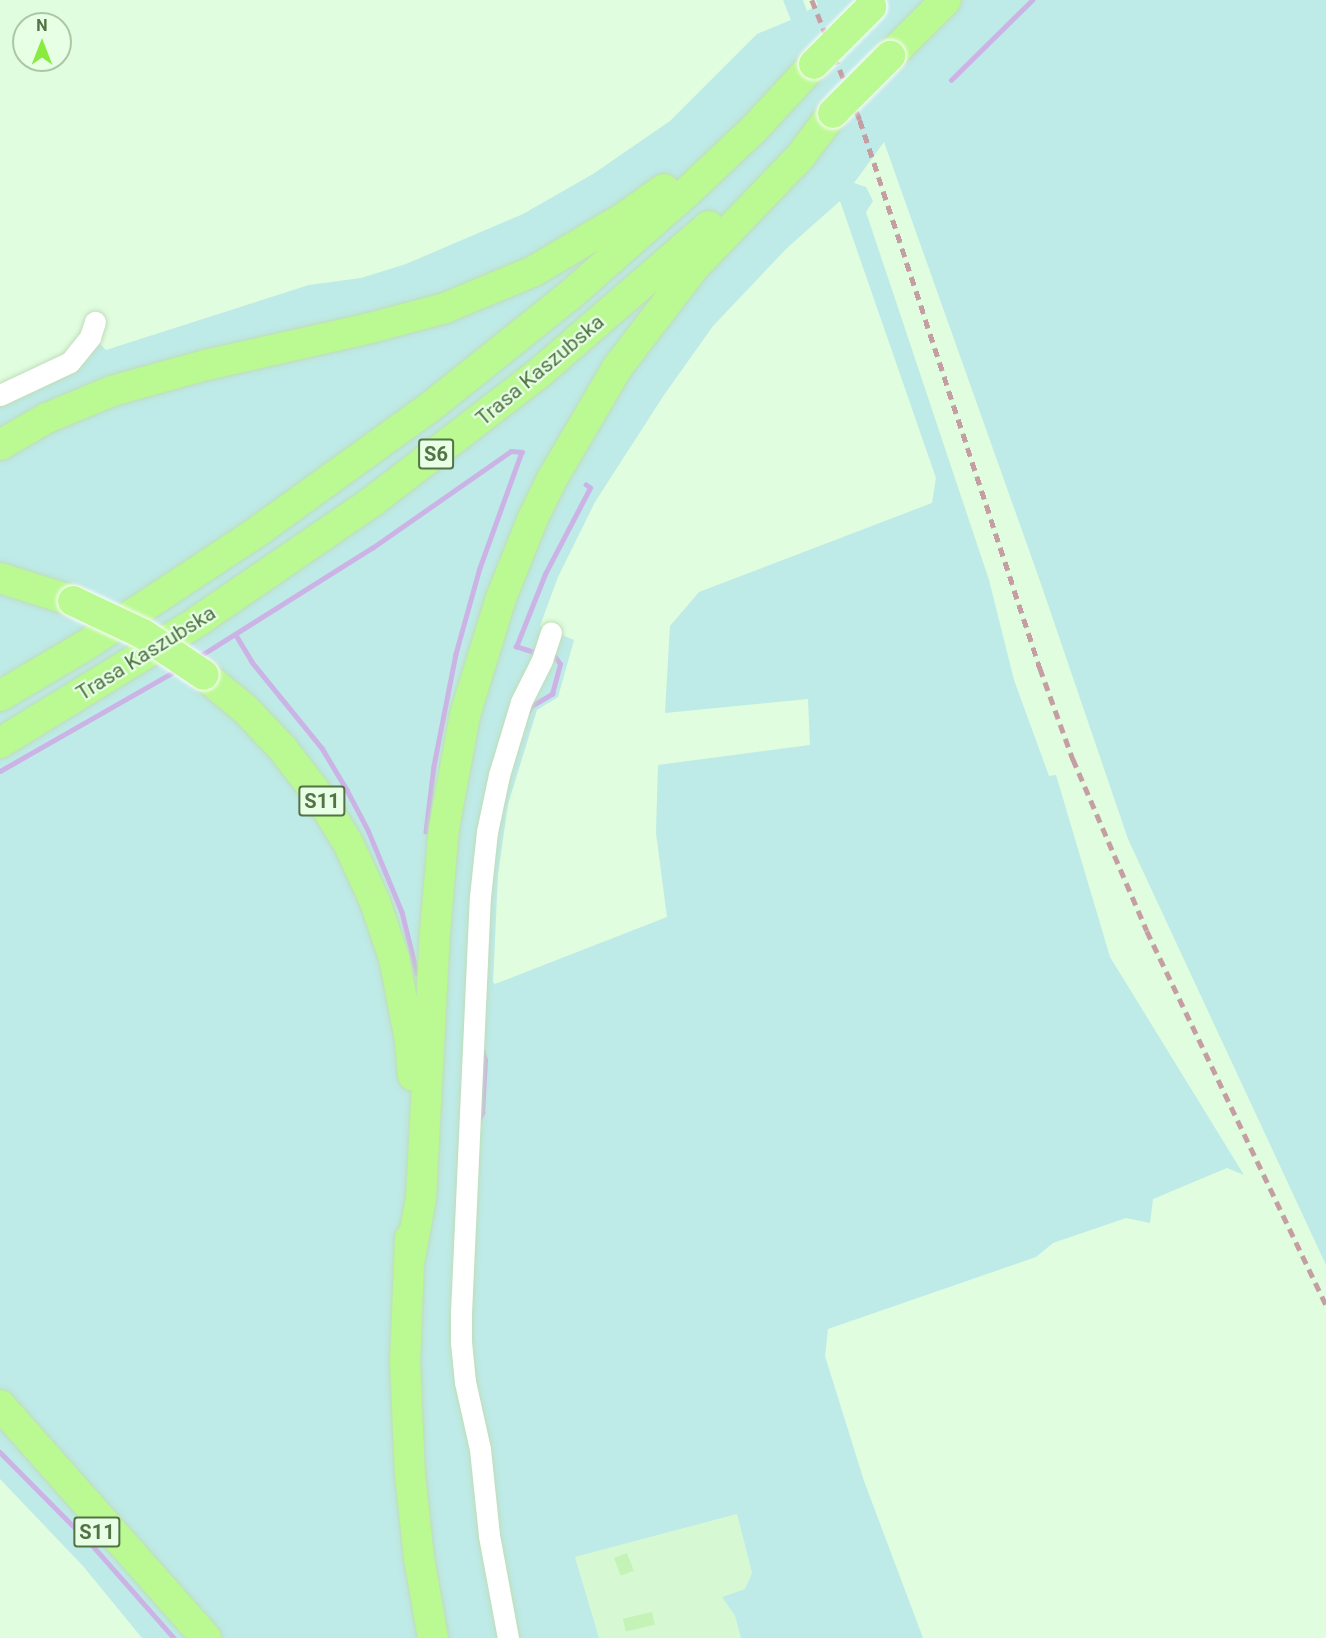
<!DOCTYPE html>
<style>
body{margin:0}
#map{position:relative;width:1326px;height:1638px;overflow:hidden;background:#e0fddf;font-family:Roboto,sans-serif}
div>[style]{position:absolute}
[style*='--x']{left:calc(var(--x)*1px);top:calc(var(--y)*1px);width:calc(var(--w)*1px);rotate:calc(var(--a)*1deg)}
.residential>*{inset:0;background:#d6f9d3}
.green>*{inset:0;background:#beeae7}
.stream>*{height:4.5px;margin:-2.25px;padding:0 2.25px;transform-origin:2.25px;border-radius:2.25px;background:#ccb3e6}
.building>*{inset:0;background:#c5f2b6;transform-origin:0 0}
.roads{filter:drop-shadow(0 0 2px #bfddb8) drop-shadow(0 0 2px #bfddb8)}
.minor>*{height:21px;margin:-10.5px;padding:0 10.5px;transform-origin:10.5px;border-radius:10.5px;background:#fff}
.highway>*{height:30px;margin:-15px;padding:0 15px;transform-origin:15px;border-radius:15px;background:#bbf993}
.rail>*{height:4.5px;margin-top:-2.25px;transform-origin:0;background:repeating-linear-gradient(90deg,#c59ea3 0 9px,transparent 0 15px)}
.bridges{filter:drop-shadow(0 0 2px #fff) drop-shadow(0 0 2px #fff)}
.highway-bridge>*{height:30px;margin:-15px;padding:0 15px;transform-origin:15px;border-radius:15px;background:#bbf993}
span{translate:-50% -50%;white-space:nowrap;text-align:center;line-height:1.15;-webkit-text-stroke:4.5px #e6ffe5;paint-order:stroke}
.shield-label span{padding:2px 4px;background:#e6ffe5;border:2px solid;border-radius:4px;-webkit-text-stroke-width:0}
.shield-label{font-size:20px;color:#537346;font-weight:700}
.street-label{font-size:21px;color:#537346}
.north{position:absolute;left:12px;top:12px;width:60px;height:60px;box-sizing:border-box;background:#e6ffe5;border:2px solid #abc7a5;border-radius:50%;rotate:0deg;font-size:16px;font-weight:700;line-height:24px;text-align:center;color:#537346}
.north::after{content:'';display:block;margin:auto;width:21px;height:27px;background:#89ea40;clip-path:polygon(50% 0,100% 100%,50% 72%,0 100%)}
</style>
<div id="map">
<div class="residential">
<i style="clip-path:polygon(737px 1514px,752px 1573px,745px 1589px,722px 1597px,735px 1616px,741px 1638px,599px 1638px,575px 1557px)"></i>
</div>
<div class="green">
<i style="clip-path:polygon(evenodd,783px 0,803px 0,807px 11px,818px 5px,816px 0,1326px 0,1326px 1265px,1128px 839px,1041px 584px,884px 142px,854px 183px,866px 187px,873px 201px,866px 212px,989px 580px,1014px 680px,1049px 776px,1056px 775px,1110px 957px,1244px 1175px,1227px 1168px,1153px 1199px,1150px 1223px,1126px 1218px,1053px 1243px,1036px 1257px,828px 1329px,825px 1356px,864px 1481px,923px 1638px,741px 1638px,735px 1616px,722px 1597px,745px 1589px,752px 1573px,737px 1514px,575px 1557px,599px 1638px,142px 1638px,83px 1566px,0 1479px,0 384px,50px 363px,70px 348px,83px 330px,86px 320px,105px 323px,98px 342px,106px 350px,309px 285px,361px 278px,406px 264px,523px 214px,593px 174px,670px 121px,757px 34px,791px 20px,783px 0,840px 201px,936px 478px,932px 503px,699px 592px,670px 626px,665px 713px,808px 699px,810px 745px,658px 765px,656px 833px,667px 917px,495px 984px,493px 982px,498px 874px,508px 804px,537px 710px,558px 697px,574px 640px,540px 626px,558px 577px,595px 502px,664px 395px,713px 326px,787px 248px,840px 201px)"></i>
</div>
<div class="stream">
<i style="--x:951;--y:80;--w:114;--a:-44.6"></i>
<i style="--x:236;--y:635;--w:31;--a:59"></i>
<i style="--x:252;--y:662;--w:111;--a:50.9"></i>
<i style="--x:322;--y:748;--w:49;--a:59.2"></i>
<i style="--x:347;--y:790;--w:45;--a:62.3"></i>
<i style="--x:368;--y:830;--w:89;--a:67.5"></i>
<i style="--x:402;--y:912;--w:63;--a:76.2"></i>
<i style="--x:536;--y:653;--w:21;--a:-163"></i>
<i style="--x:516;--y:647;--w:79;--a:-68.3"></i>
<i style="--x:545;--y:574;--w:97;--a:-62.4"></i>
<i style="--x:590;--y:488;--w:5;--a:-143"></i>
<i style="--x:197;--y:658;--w:207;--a:-32.2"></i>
<i style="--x:372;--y:548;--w:169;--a:-34.9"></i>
<i style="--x:511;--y:451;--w:11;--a:5"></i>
<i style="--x:522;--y:452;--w:123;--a:109.9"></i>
<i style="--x:480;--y:568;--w:89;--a:105.6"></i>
<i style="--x:456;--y:654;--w:114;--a:101.1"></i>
<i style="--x:434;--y:766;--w:66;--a:96.9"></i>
<i style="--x:528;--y:712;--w:5;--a:-68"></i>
<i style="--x:530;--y:707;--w:26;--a:-31"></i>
<i style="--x:552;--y:694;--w:31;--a:-75"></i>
<i style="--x:560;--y:664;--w:9;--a:-126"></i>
<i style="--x:0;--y:771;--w:204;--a:-29.7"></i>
<i style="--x:479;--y:1119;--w:7;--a:-63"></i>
<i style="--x:482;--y:1113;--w:53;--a:-86.8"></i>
<i style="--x:485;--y:1060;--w:9;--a:-108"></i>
<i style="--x:0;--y:1452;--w:132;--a:45.3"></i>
<i style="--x:93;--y:1546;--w:123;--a:48.6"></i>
</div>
<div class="building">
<i style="left:627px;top:1553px;width:19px;height:14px;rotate:69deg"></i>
<i style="left:652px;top:1612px;width:13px;height:30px;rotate:77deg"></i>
</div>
<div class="roads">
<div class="minor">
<i style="--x:0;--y:395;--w:77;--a:-25.2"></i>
<i style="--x:70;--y:362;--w:32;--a:-51"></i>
<i style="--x:90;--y:337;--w:16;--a:-72"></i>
<i style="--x:508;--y:1638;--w:105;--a:-100.5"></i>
<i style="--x:489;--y:1535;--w:86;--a:-96"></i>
<i style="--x:480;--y:1449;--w:69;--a:-102.6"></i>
<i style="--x:465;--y:1382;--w:40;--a:-95.7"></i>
<i style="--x:461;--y:1342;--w:29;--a:-90"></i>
<i style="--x:461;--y:1313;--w:416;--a:-87.4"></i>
<i style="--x:480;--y:897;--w:65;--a:-83.9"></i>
<i style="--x:487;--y:832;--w:58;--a:-78.1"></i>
<i style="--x:499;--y:775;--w:76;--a:-73.2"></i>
<i style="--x:521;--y:702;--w:47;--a:-63.4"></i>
<i style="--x:542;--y:660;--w:29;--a:-72"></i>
</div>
<div class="highway">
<i style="--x:890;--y:56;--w:79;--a:-45"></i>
<i style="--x:0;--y:445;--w:54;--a:-29.9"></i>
<i style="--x:47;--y:418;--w:70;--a:-22.6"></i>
<i style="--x:112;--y:391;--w:98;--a:-15.5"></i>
<i style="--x:206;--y:365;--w:168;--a:-12.7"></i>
<i style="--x:370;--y:328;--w:78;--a:-14.9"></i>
<i style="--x:445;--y:308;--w:96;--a:-22.6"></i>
<i style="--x:534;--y:271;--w:106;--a:-30.7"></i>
<i style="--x:625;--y:217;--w:48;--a:-35.7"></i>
<i style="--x:0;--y:578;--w:77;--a:17.5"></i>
<i style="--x:204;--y:675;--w:53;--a:39.7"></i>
<i style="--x:245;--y:709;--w:54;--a:46.5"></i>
<i style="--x:282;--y:748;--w:61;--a:52.4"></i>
<i style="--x:319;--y:796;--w:55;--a:58.3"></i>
<i style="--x:348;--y:843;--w:65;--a:65.4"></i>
<i style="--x:375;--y:902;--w:59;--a:71.3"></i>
<i style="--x:394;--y:958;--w:84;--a:79"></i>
<i style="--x:410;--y:1040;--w:36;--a:85"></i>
<i style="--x:0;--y:696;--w:96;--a:-30.6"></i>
<i style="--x:83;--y:647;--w:214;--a:-33.5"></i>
<i style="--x:261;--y:529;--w:207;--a:-35.8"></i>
<i style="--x:429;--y:408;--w:179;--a:-38.7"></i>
<i style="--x:569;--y:296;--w:156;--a:-41.4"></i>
<i style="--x:686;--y:193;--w:93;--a:-43.3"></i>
<i style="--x:754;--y:129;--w:88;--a:-47.3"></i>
<i style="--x:0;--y:743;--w:233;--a:-31.6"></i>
<i style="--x:198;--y:621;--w:212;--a:-34.4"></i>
<i style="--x:373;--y:501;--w:208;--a:-37.6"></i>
<i style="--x:538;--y:374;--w:226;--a:-40.9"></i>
<i style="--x:410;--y:1238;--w:123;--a:92.3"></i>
<i style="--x:405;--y:1361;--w:113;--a:87.5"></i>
<i style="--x:410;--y:1474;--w:84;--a:83.9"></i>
<i style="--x:419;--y:1558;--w:81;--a:80.1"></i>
<i style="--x:410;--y:1258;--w:61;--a:-79.6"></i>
<i style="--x:421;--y:1198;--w:266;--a:-87"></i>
<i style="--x:435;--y:932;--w:104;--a:-85.1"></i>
<i style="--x:444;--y:828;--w:115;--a:-79.5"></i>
<i style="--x:465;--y:715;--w:122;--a:-72.9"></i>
<i style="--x:501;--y:598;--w:86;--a:-68.2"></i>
<i style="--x:533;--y:518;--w:43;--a:-64"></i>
<i style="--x:552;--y:479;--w:129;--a:-59.6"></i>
<i style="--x:617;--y:368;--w:128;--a:-52.6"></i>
<i style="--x:695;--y:266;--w:150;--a:-46.1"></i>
<i style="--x:799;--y:158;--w:56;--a:-52.9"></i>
<i style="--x:0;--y:1405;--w:311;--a:48.5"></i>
</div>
</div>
<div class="rail">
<i style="--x:812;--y:0;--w:129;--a:68.2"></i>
<i style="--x:860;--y:120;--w:577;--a:71.82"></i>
<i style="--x:1040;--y:668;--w:97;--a:70.1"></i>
<i style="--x:1073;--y:759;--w:187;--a:66.7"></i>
<i style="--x:1147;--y:931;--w:414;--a:64.4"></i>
</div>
<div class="bridges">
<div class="highway-bridge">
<i style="--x:814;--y:64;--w:81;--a:-45"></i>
<i style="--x:833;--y:113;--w:81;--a:-45"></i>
<i style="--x:73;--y:601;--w:77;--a:25.2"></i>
<i style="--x:143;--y:634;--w:73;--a:33.9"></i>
</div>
</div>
<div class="shield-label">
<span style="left:436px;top:454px">S6</span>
<span style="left:322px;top:801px">S11</span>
<span style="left:97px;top:1532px">S11</span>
</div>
<div class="street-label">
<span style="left:540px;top:370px;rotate:-40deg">Trasa Kaszubska</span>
<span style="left:146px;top:653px;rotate:-32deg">Trasa Kaszubska</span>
</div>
<div class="north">N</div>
</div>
